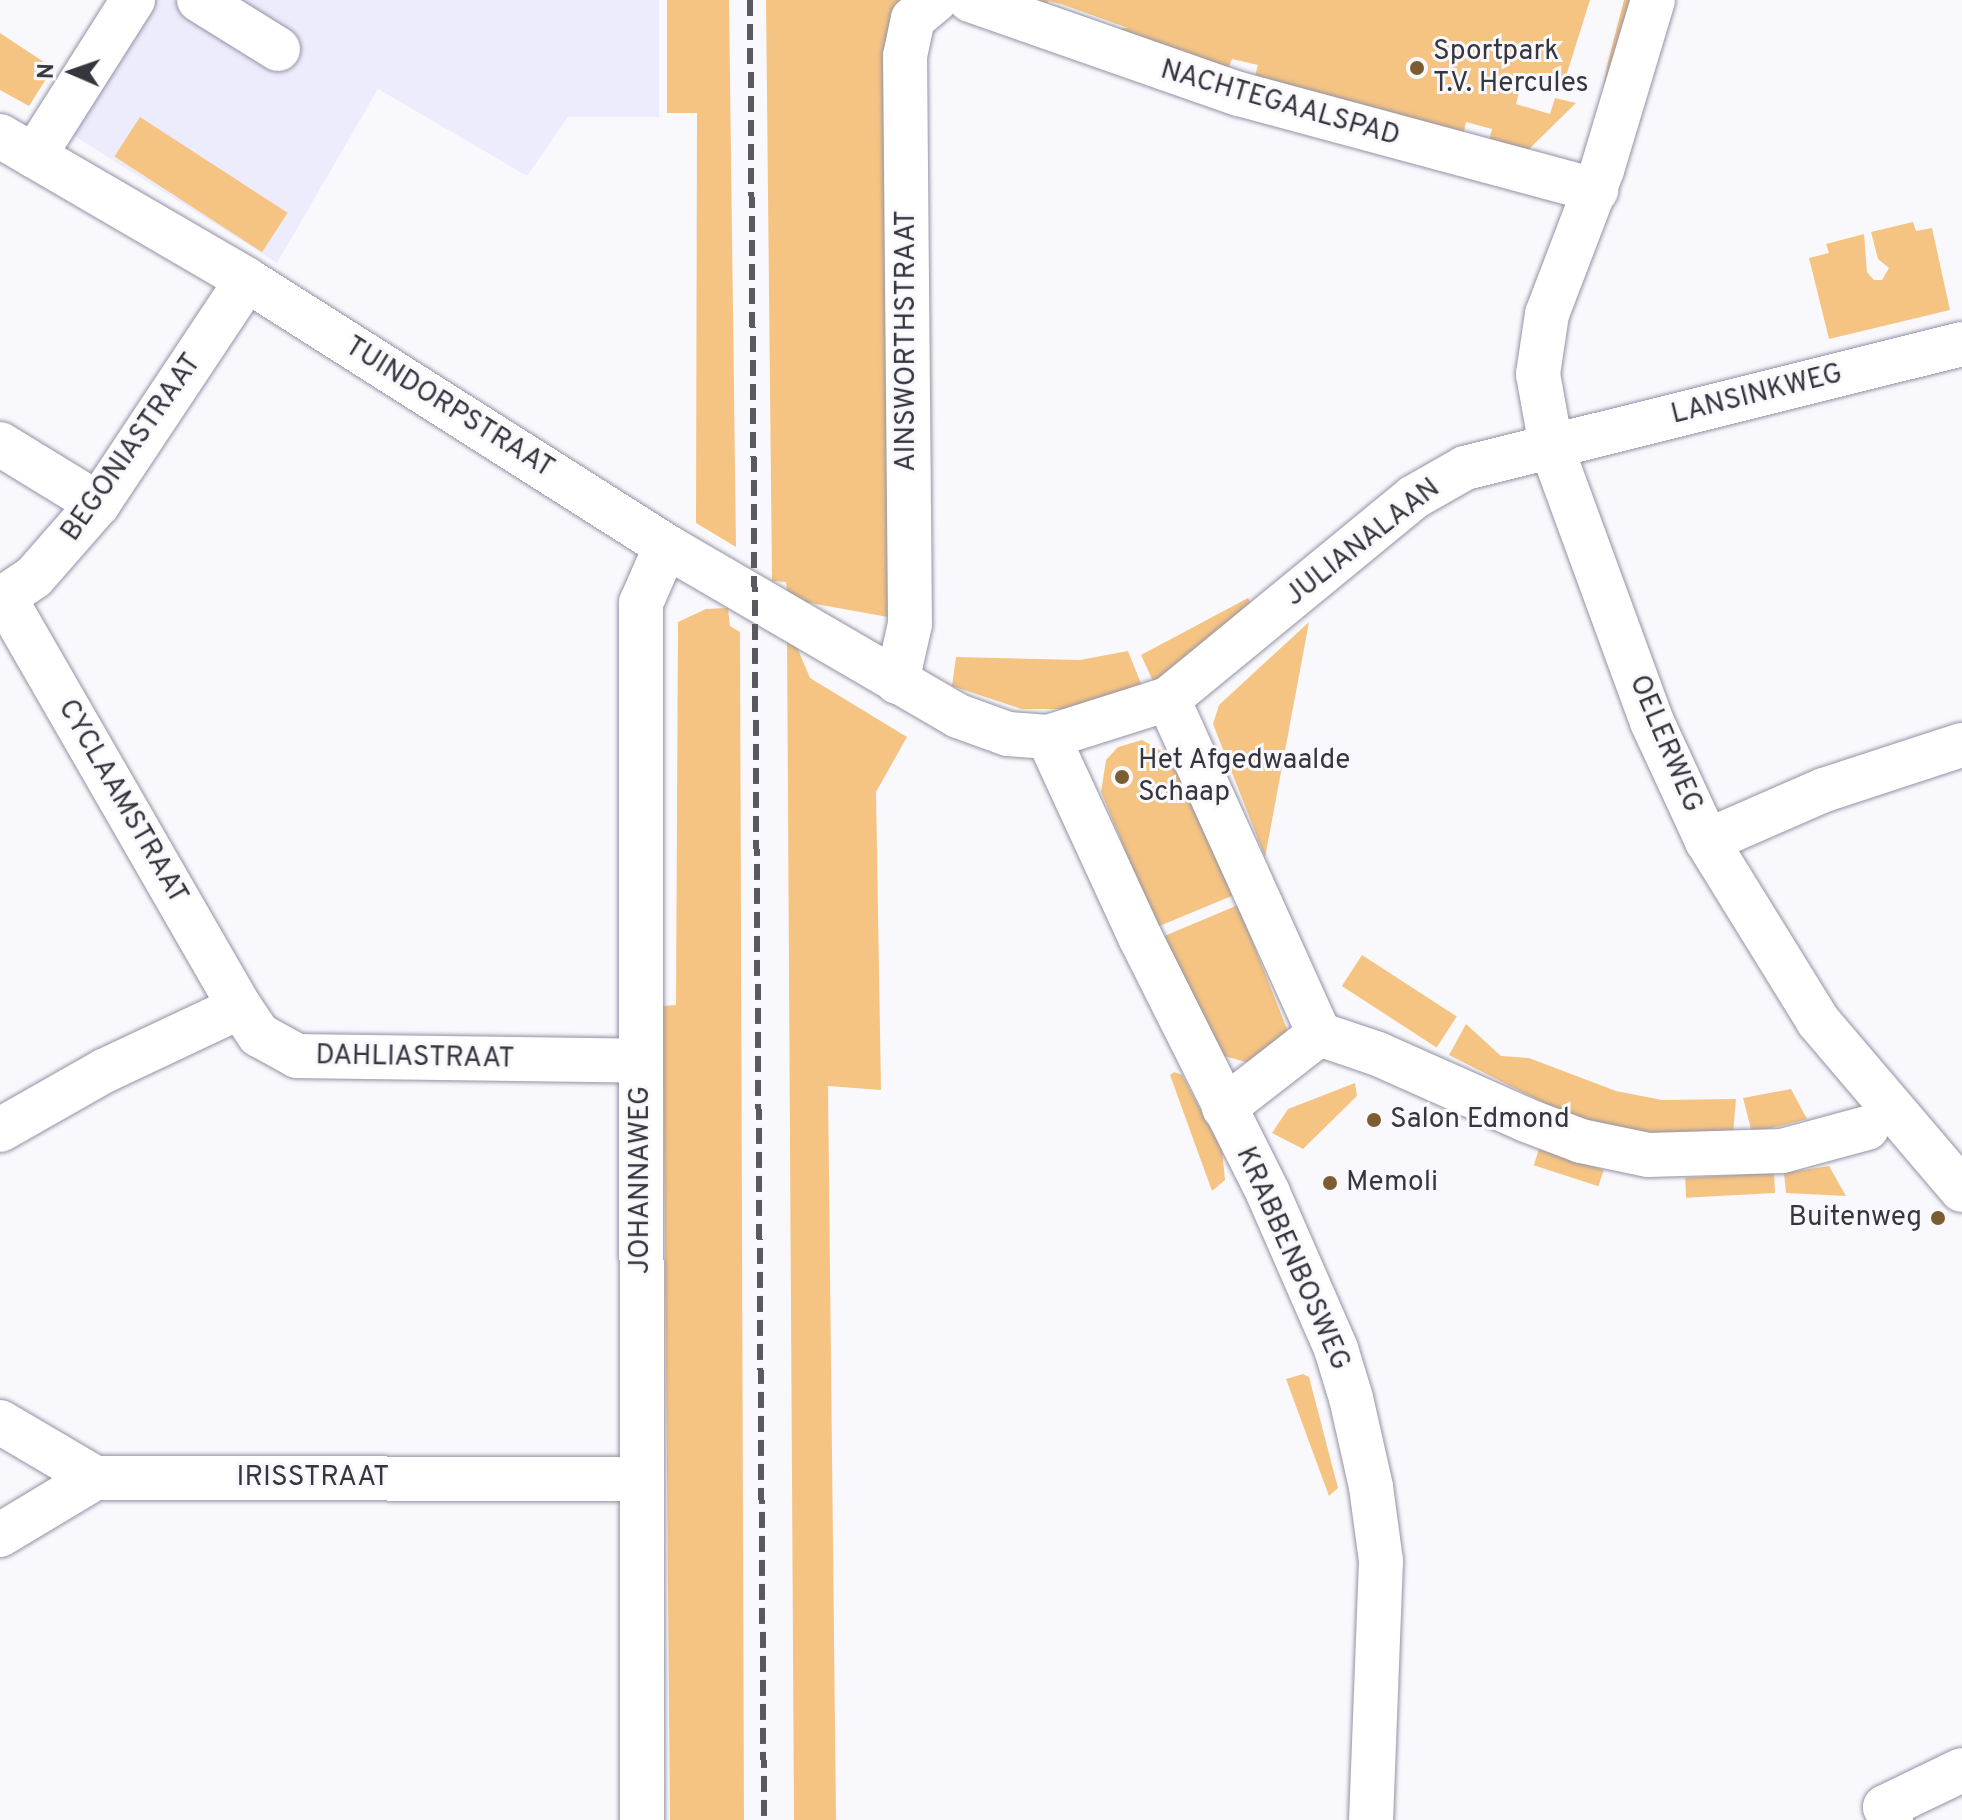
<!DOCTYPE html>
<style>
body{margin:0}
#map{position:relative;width:1962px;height:1820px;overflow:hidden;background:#f9f9fd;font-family:Overpass,sans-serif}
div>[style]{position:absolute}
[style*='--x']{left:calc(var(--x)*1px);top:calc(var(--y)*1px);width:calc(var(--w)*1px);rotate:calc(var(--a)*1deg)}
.built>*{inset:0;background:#edecfd}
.green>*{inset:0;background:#f5c483;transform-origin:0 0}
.roads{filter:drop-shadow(0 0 2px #9392a5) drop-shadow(0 0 2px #9392a5)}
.minor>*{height:44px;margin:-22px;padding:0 22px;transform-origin:22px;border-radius:22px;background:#fff}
.major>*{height:44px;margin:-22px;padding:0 22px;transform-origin:22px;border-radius:22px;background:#fff}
.rail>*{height:6px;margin-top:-3px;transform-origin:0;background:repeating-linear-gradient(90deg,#595960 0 16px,transparent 0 24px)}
.dots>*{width:22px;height:22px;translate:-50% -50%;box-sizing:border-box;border:4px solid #f9f9fd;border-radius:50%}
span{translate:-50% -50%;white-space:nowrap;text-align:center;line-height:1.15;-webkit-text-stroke:6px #f9f9fd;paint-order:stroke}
.poi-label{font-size:28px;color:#36363e}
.left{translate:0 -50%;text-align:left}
.right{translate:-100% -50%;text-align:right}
.street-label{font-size:28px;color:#36363e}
.north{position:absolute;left:32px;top:32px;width:80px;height:80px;-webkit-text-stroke:6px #f9f9fd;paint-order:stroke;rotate:272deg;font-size:22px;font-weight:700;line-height:32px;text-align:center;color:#36363e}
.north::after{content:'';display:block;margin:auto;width:28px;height:36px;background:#36363e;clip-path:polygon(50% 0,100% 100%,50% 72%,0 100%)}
</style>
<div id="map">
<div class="built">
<i style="clip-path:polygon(153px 0,659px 0,659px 117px,568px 117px,527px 176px,378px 89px,277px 263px,71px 134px)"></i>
</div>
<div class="green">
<i style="clip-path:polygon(667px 0,729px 0,736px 547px,696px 523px,697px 113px,667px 113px)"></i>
<i style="clip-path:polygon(766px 0,908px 0,891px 73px,888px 617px,788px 599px,786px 582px,772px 581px)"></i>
<i style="clip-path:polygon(1008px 0,1590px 0,1563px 86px,1523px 76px,1516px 104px,1550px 114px,1555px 98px,1576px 103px,1521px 157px,1487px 148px,1492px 129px,1466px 122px,1463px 136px,1255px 76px,1258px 65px,1232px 59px,1228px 69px,1117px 41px,1122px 28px,1128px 28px,1061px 4px,1048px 1px,1043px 13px)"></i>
<i style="clip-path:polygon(1624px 0,1634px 0,1602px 94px,1608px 62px)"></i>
<i style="clip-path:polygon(0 33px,53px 68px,29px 106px,0 90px)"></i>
<i style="left:140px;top:117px;width:176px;height:47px;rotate:33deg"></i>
<i style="clip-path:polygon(1913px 222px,1916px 231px,1932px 228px,1950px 310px,1829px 339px,1809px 258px,1829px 253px,1826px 244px,1864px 234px,1867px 272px,1874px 280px,1882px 280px,1889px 268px,1878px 259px,1871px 232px)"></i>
<i style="clip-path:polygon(1248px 598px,1251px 603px,1175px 670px,1153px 681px,1141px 655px)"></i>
<i style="clip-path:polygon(728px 608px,730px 626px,740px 632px,744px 1820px,670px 1820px,663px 1006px,676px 1005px,678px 622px,706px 609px)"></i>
<i style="clip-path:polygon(1309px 622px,1270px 831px,1265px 857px,1213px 724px,1219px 705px)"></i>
<i style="clip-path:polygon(787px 636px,794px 640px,810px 678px,907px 737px,876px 792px,881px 1090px,828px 1086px,836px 1820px,794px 1820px)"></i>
<i style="clip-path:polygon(1128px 651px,1142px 686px,1071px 709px,1022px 709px,952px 686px,956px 657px,1080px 660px)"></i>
<i style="clip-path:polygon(1142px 740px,1177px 760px,1234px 895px,1157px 927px,1101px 792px,1106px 760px,1118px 747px)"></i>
<i style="clip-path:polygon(1238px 905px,1287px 1029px,1283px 1042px,1250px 1063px,1216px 1054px,1162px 937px)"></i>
<i style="left:1362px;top:955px;width:113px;height:37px;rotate:33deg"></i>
<i style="clip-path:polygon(1466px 1024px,1501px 1056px,1529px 1058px,1616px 1091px,1662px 1100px,1736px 1099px,1733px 1134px,1660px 1136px,1588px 1121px,1550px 1106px,1449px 1055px)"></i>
<i style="clip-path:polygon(1174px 1072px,1182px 1075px,1222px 1150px,1225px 1180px,1212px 1191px,1170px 1075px)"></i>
<i style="clip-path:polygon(1355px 1083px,1357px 1096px,1303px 1149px,1272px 1133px,1288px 1109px)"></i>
<i style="clip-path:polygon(1791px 1089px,1807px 1119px,1752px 1133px,1743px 1098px)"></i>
<i style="left:1539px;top:1149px;width:68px;height:17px;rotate:18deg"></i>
<i style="clip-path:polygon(1829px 1166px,1846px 1196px,1786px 1193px,1784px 1173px)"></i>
<i style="left:1774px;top:1173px;width:20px;height:89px;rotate:87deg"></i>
<i style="clip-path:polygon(1303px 1374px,1309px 1377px,1338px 1488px,1329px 1496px,1286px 1379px)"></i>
</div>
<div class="roads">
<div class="minor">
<i style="--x:199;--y:0;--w:93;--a:31.8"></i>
<i style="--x:970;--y:0;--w:285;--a:19.3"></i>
<i style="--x:1239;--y:94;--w:370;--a:15.1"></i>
<i style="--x:0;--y:136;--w:286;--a:30.2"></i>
<i style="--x:247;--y:280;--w:496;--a:32.4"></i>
<i style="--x:666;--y:546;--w:338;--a:30.2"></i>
<i style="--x:958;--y:716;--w:53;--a:19.8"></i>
<i style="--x:1008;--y:734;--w:40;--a:4.3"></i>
<i style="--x:1048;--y:737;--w:126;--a:-17.6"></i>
<i style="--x:1168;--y:699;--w:318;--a:-39.4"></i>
<i style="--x:1414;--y:497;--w:59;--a:-29.6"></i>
<i style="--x:1465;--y:468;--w:512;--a:-14.01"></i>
<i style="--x:34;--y:156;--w:185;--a:-57.6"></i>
<i style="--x:0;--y:444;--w:115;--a:31.5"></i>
<i style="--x:4;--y:597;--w:473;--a:60.1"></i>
<i style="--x:0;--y:600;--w:41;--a:-34.1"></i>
<i style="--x:34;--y:577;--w:97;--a:-48.8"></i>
<i style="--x:98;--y:504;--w:269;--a:-56.4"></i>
<i style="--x:897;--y:682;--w:59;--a:-77.4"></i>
<i style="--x:910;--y:624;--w:568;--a:-90.5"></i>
<i style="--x:905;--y:56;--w:38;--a:-78"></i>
<i style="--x:913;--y:19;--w:30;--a:-40"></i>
<i style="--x:1168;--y:699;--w:367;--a:65.7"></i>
<i style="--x:1048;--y:737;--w:222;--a:65.3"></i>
<i style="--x:1141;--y:939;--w:284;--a:63.4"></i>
<i style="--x:1268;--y:1193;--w:170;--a:66.4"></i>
<i style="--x:1336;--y:1349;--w:51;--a:73"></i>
<i style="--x:1351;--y:1398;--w:91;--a:77.3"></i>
<i style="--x:1371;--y:1487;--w:75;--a:82.3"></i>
<i style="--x:1381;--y:1561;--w:259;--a:92.2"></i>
<i style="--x:1707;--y:841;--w:128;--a:-23.6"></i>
<i style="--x:1824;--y:790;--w:145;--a:-18.1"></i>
<i style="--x:1319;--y:1034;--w:62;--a:18.7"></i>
<i style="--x:1378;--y:1054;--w:162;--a:24"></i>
<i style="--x:1526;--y:1120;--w:59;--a:20.9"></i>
<i style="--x:1581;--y:1141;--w:68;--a:11.8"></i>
<i style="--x:1648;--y:1155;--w:134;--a:-1.7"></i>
<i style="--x:1782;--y:1151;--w:88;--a:-15.1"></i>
<i style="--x:1224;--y:1108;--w:120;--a:-37.9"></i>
<i style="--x:0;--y:1130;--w:120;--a:-29.6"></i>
<i style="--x:104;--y:1071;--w:150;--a:-25.2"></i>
<i style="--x:240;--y:1007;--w:34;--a:56"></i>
<i style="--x:259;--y:1035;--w:43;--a:28.9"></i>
<i style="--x:297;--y:1056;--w:344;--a:0.8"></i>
<i style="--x:0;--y:1422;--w:110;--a:30.5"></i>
<i style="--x:0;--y:1535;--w:111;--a:-31"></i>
<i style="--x:95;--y:1478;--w:547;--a:0.1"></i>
<i style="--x:642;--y:1820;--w:1217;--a:-90.05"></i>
<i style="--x:641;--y:603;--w:62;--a:-66.3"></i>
<i style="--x:1891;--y:1820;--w:14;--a:-115"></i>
<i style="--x:1885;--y:1807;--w:85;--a:-25.7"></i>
</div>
<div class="major">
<i style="--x:1653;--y:0;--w:177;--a:106.7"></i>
<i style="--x:1602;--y:170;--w:154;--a:110.9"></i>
<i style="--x:1547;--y:314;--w:61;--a:98.5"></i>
<i style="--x:1538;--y:374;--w:73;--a:79.8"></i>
<i style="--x:1551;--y:446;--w:294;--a:69.9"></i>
<i style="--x:1652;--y:722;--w:131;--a:65.2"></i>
<i style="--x:1707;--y:841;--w:211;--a:58.3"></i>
<i style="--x:1818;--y:1021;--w:222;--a:49.6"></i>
</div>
</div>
<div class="rail">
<i style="--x:750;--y:0;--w:1820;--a:89.56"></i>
</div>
<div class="dots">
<i style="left:1417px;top:68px;background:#7c5d32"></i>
<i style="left:1122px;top:777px;background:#7c5d32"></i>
<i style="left:1374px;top:1120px;background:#7c5d32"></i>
<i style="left:1330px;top:1183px;background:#7c5d32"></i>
<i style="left:1938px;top:1218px;background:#7c5d32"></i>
</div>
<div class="poi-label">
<span class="left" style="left:1433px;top:68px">Sportpark<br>T.V. Hercules</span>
<span class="left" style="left:1138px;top:777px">Het Afgedwaalde<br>Schaap</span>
<span class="left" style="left:1390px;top:1120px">Salon Edmond</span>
<span class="left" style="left:1346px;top:1183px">Memoli</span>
<span class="right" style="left:1922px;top:1218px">Buitenweg</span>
</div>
<div class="street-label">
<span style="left:1280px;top:104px;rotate:16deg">NACHTEGAALSPAD</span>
<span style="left:907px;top:341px;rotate:-90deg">AINSWORTHSTRAAT</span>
<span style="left:1757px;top:395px;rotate:-14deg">LANSINKWEG</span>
<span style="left:449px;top:408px;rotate:32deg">TUINDORPSTRAAT</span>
<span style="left:132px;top:448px;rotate:-55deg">BEGONIASTRAAT</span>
<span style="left:1363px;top:543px;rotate:-38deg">JULIANALAAN</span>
<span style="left:1665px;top:744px;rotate:67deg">OELERWEG</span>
<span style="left:122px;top:802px;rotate:60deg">CYCLAAMSTRAAT</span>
<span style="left:415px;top:1058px;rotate:1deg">DAHLIASTRAAT</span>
<span style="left:641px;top:1180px;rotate:-90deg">JOHANNAWEG</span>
<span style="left:1292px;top:1259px;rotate:66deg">KRABBENBOSWEG</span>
<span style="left:313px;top:1478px">IRISSTRAAT</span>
</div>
<div class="north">N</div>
</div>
